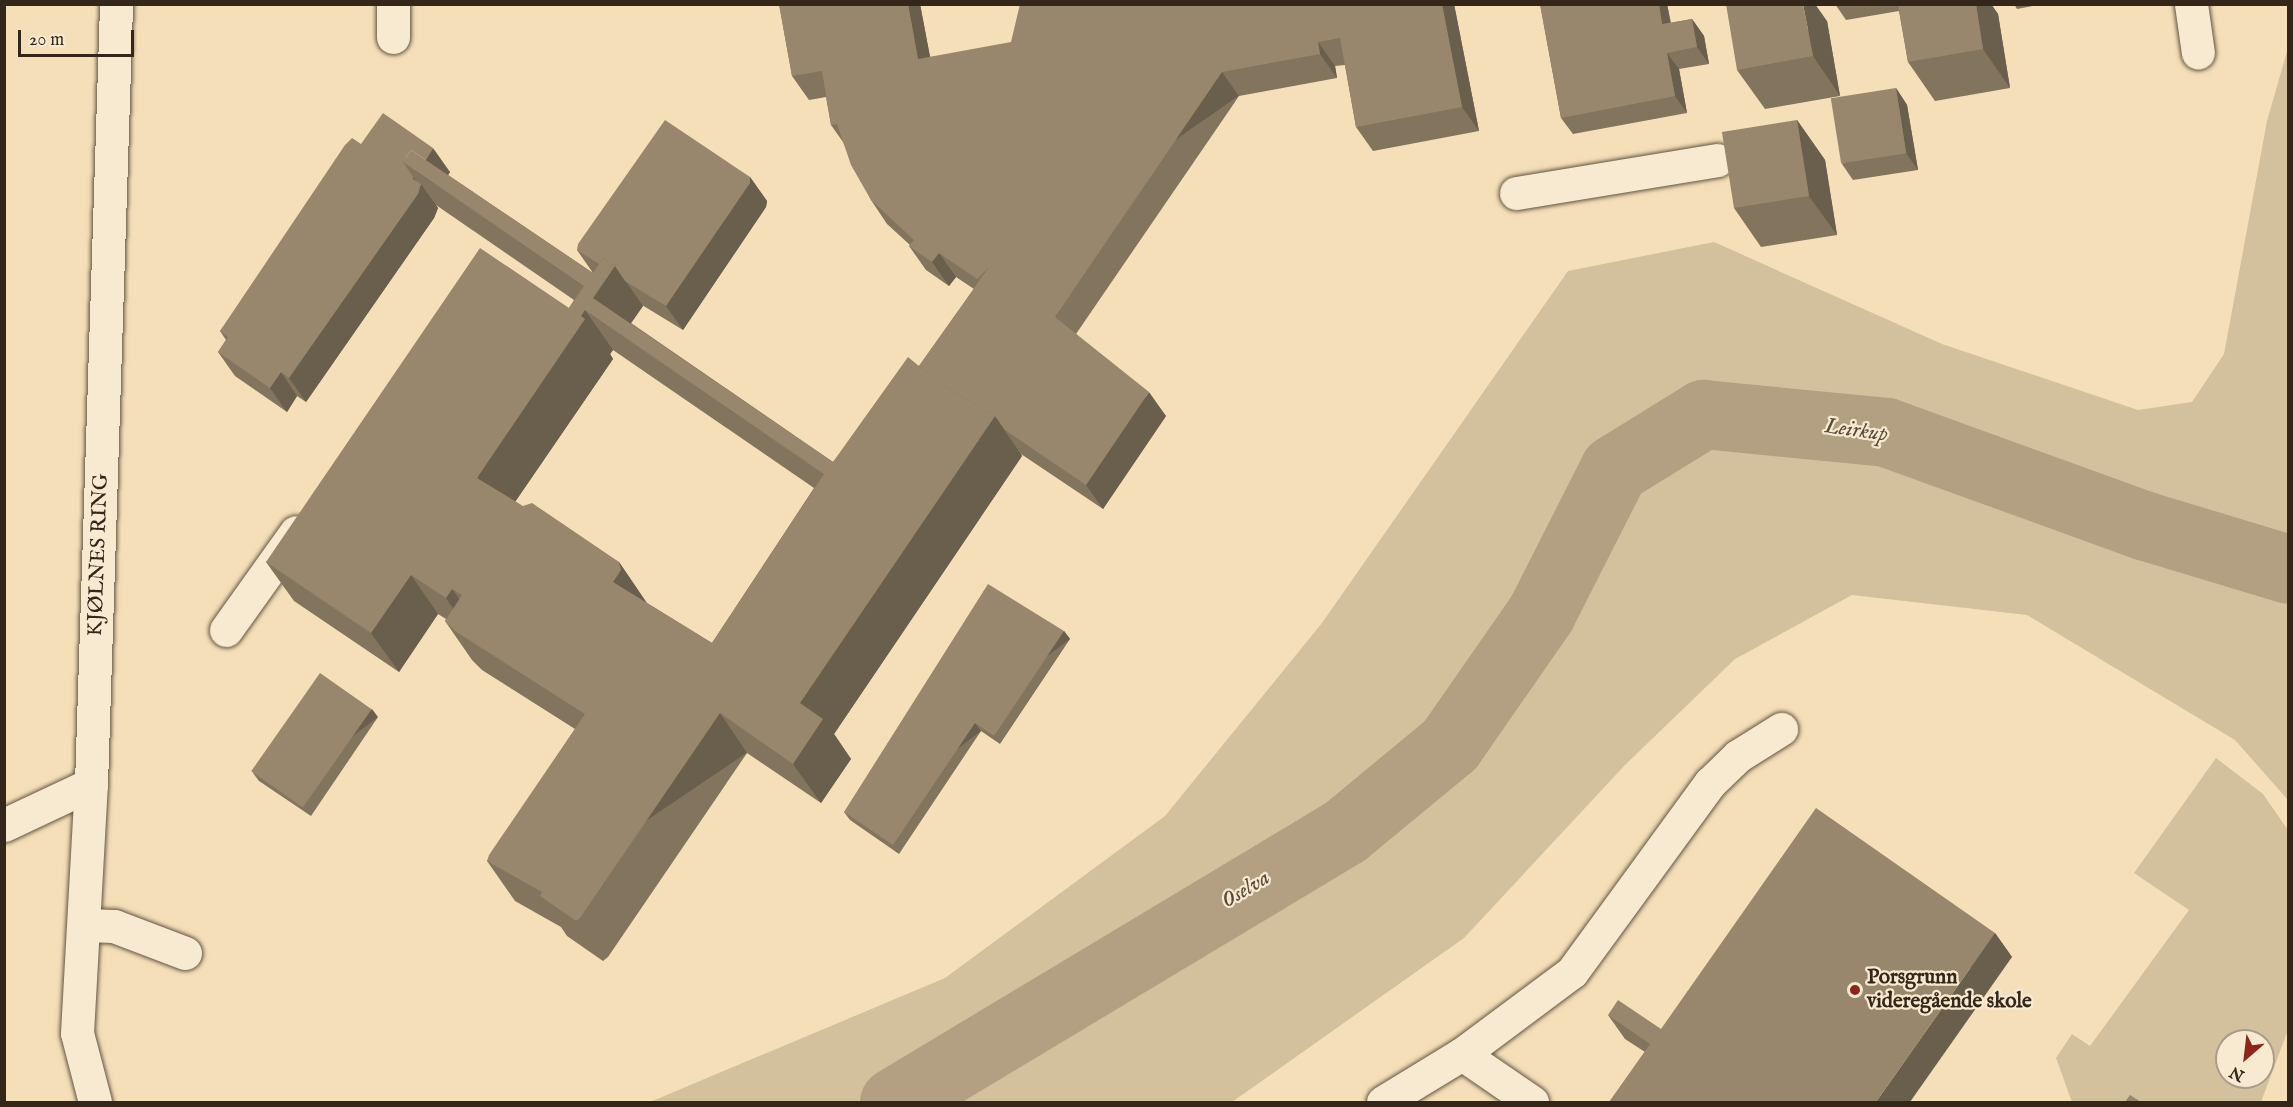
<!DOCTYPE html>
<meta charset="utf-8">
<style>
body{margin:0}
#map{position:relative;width:2293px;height:1107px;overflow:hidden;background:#f4dfb8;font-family:"IM FELL English",serif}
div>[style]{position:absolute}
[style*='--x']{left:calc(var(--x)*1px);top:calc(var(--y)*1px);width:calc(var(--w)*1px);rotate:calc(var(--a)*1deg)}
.green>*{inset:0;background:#d3c09d}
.river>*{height:69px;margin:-34.5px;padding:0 34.5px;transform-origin:34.5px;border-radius:34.5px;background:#b3a082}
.roads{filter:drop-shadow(0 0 2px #645542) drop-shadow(0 0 2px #645542)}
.minor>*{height:33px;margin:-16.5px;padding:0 16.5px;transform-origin:16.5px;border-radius:16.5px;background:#f8ead1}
.wall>*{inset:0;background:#83745d}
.shaded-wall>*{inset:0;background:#6a5e4c;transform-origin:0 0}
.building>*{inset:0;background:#98876c;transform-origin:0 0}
.dots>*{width:16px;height:16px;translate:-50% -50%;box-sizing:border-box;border:3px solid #f8ead1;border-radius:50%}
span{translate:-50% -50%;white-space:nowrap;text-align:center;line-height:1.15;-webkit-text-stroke:4.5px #f8ead1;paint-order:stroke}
.street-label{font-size:21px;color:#34271a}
.poi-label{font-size:21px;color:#34271a;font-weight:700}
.left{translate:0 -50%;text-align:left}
.water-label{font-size:22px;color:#5a4b39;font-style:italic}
.frame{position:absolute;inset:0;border:6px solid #34271a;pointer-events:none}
.north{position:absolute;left:2215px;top:1029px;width:60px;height:60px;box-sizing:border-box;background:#f8ead1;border:2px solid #aa9c88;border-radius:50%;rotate:208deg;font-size:16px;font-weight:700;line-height:24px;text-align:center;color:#34271a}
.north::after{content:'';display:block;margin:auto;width:21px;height:27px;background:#8f2418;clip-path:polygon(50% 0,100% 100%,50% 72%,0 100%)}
.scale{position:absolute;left:18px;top:30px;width:116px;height:27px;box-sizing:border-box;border:3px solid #34271a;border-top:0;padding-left:8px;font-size:18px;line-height:21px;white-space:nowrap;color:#34271a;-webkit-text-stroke:4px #f8ead1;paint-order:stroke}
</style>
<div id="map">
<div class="green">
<i style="clip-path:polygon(2288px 48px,2288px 800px,2235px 740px,2027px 615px,1852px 595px,1735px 659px,1625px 765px,1464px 938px,1232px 1102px,650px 1102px,945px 978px,1165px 816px,1322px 623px,1568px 271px,1714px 242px,1942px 344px,2138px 410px,2192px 402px,2224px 354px,2267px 121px)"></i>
<i style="clip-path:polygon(evenodd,2216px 758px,2263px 794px,2288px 830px,2288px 1030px,2261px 1102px,2072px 1102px,2056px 1058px,2072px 1034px,2090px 1046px,2189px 910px,2134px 873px,2216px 758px,2227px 1041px,2263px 1041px,2263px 1077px,2227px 1077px,2227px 1041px)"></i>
</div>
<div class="river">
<i style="--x:894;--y:1102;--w:526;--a:-31"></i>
<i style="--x:1345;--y:831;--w:136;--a:-39.6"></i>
<i style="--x:1450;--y:744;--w:160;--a:-55.2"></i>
<i style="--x:1541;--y:613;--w:161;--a:-63.1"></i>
<i style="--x:1614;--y:469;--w:105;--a:-31.7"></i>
<i style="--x:1703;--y:414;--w:184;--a:5.6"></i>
<i style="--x:1886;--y:432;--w:276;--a:19.9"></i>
<i style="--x:2146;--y:526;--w:148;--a:16.8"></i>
</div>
<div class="roads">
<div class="minor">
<i style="--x:2191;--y:4;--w:49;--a:81.9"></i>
<i style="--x:393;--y:37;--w:33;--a:-90"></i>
<i style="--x:1516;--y:193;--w:204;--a:-9.3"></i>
<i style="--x:226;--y:630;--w:120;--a:-54.5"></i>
<i style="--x:4;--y:825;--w:96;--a:-25.2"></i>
<i style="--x:85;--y:925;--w:29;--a:2"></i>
<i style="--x:114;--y:926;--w:76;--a:20.8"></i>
<i style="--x:1462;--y:1054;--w:85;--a:34.4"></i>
<i style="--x:95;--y:1102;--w:71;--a:-104.6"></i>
<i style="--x:77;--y:1033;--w:249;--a:-86.8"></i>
<i style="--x:91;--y:784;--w:780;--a:-88.16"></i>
<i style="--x:1383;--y:1102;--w:92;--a:-31.3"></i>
<i style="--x:1462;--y:1054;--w:137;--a:-36.7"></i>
<i style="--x:1572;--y:972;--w:234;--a:-53.9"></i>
<i style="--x:1710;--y:783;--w:39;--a:-44"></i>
<i style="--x:1738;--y:756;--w:51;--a:-32.1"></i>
</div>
</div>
<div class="wall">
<i style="clip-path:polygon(evenodd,779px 4px,920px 4px,930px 57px,1454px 4px,1479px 131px,1373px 151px,1356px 127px,1345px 65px,1335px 66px,1337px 78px,1239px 96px,1076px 334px,1166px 416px,1103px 509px,1021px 454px,1022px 456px,834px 734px,851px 759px,821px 803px,747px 753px,608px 957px,603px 961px,567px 936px,561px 927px,515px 901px,487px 861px,575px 729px,482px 670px,472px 660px,445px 621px,446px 619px,438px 614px,399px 672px,294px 601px,266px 562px,569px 308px,574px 300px,436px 205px,438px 208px,434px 218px,306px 402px,297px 396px,287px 412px,235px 376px,218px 352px,226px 340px,220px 331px,361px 144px,450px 172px,448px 175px,593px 273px,577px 250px,750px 177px,767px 201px,766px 207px,683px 330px,642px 305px,643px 306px,631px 323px,833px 462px,919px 366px,974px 289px,956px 277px,949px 286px,926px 270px,909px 246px,910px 245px,887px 224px,871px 200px,843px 142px,831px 125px,826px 97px,809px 100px,792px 76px,779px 4px,613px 350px,814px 488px,712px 643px,647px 603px,619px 562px,515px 502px,613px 359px,610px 354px,613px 350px)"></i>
<i style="clip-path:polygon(1540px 4px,1667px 4px,1671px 23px,1692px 19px,1704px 36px,1709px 64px,1679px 69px,1687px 113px,1573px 134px,1561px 118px)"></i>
<i style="clip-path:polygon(1835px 4px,1991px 4px,1998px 14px,2010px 88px,1935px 101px,1908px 62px,1899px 11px,1846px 20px)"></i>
<i style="clip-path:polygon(2014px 4px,2044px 4px,2017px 9px)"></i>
<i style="clip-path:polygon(1827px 21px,1840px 96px,1765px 109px,1737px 70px)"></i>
<i style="clip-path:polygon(1896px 88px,1907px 105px,1918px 170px,1853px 180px,1842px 164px)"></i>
<i style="clip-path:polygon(1797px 120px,1825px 160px,1837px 235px,1761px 247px,1734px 208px)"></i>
<i style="clip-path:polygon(1064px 631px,1070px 639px,1000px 744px,981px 731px,899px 854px,850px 820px,844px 812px)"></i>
<i style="clip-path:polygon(378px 717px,311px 816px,259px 781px,253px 773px)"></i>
<i style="clip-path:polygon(1995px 933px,2012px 957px,1645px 1052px,1625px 1039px,1608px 1015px,1661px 1029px)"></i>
</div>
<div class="shaded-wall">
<i style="clip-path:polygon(908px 4px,920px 4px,935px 83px,918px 59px)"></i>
<i style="clip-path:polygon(1442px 4px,1454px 4px,1479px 131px,1462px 107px)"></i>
<i style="clip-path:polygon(1659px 4px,1667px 4px,1674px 41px,1662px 24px)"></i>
<i style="clip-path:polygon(1803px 4px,1815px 4px,1827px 21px,1840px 96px,1813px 56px)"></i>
<i style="clip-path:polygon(1976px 4px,1991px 4px,1998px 14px,2010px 88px,1983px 49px)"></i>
<i style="clip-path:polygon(1692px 19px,1704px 36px,1709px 64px,1697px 47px)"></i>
<i style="clip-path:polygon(1318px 42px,1335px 66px,1337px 78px,1320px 54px)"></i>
<i style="clip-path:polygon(1667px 53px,1679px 69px,1687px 113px,1675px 96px)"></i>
<i style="left:1222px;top:72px;width:29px;height:297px;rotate:55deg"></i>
<i style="clip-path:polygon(1896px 88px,1907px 105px,1918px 170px,1906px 153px)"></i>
<i style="clip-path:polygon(1797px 120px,1825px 160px,1837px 235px,1809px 196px)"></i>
<i style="clip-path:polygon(433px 148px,450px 172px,440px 187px,417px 172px)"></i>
<i style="clip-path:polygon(413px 177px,420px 187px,421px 184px,438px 208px,434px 218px,306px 402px,289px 378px)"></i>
<i style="clip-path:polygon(750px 177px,767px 201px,766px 207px,683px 330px,666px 306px)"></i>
<i style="clip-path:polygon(939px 253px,956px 277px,949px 286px,932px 262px)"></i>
<i style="clip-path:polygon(615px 266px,643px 306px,622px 336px,593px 298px)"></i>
<i style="clip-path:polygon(585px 310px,613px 350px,610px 354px,613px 359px,504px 518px,477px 478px)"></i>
<i style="clip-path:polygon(281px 372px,297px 396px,287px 412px,270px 388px)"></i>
<i style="clip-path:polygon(1149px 392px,1166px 416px,1103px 509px,1086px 485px)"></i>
<i style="clip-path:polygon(995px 416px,1022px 456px,834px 734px,851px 759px,821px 803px,793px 764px,800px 703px)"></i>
<i style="clip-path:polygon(619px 562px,646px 602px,649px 609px,613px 582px)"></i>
<i style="clip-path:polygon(411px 575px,438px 614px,399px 672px,371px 633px)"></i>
<i style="clip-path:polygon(452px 589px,480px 628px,473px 638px,446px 598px)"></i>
<i style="left:1064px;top:631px;width:10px;height:126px;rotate:53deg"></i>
<i style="left:372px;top:709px;width:10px;height:120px;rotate:53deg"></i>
<i style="left:720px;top:713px;width:48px;height:248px;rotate:56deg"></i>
<i style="left:975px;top:723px;width:10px;height:147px;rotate:53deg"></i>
<i style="clip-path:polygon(1995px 933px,2012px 957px,1910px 1102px,1876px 1102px)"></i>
</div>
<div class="building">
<i style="clip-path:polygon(779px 4px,908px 4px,918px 59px,1011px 42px,1020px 4px,1442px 4px,1462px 107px,1356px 127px,1340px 38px,1318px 42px,1320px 54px,1222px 72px,1055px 317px,1149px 392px,1086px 485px,1005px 430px,995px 416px,942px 385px,919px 366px,989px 267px,977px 279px,939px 253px,932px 262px,909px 246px,914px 240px,871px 200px,851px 165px,837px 124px,831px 125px,822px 71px,792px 76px)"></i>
<i style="clip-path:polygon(1540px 4px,1659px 4px,1662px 24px,1692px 19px,1697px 47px,1667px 53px,1675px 96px,1561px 118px)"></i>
<i style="clip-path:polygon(1726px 4px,1803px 4px,1813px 56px,1737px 70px)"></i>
<i style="clip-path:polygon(1898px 4px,1976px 4px,1983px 49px,1908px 62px)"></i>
<i style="left:1896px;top:88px;width:66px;height:66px;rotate:81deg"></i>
<i style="clip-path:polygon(383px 113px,433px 148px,426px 160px,411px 150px,403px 162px,413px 177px,413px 179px,421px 184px,418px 194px,289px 378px,281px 372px,270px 388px,218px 352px,228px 337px,220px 331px,345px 145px,352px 138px,361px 144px)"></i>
<i style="clip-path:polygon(665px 120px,750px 177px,750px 183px,666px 306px,625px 281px,615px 266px,603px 258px,599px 264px,577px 250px,578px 244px)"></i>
<i style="left:1797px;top:120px;width:77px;height:76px;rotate:81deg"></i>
<i style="clip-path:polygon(evenodd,411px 150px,593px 273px,603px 258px,615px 266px,593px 298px,833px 462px,908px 357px,942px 385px,995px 416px,800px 703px,823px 719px,793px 764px,720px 713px,580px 918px,576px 921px,540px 896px,542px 892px,487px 861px,489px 855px,585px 714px,455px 631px,445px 621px,462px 595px,452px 589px,446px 598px,411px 575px,371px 633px,266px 562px,480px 248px,569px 308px,584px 286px,403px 162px,411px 150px,585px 310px,824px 474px,712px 643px,613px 582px,621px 570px,619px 562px,532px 503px,523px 506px,477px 478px,585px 319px,581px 316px,585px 310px)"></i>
<i style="clip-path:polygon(988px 584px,1064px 631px,994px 736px,975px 723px,893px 845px,844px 812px)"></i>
<i style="left:320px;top:673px;width:63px;height:120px;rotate:35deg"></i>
<i style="clip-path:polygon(1816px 808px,1995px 933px,1876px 1102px,1609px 1102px,1650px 1044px,1608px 1015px,1618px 1000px,1661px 1029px)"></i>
<i style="clip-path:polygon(2130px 1095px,2141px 1102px,2125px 1102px)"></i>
</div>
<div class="dots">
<i style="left:1855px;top:990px;background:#8f2418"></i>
</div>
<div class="street-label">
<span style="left:99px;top:555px;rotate:-88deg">KJØLNES RING</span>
</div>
<div class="poi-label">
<span class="left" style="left:1867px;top:990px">Porsgrunn<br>videregående skole</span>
</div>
<div class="water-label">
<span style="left:1856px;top:431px;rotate:8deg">Leirkup</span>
<span style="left:1246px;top:890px;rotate:-31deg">Oselva</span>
</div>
<div class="frame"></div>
<div class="north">N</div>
<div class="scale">20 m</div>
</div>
